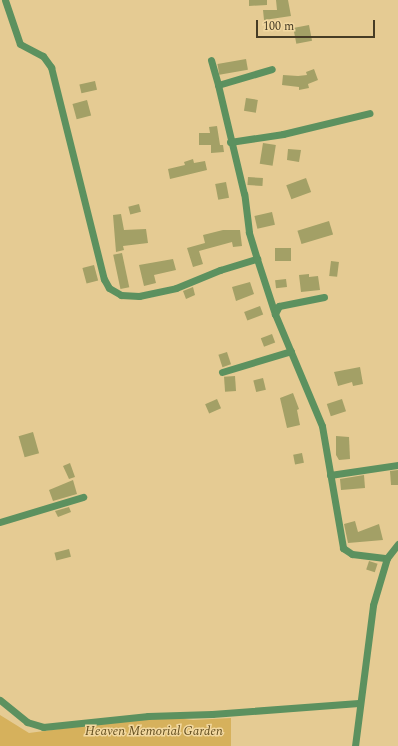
<!DOCTYPE html>
<style>
body{margin:0}
#map{position:relative;width:398px;height:746px;overflow:hidden;background:#e5cb93;font-family:Spectral,serif}
div>[style]{position:absolute}
[style*='--x']{left:calc(var(--x)*1px);top:calc(var(--y)*1px);width:calc(var(--w)*1px);rotate:calc(var(--a)*1deg)}
.green>*{inset:0;background:#d6b15c}
.building>*{inset:0;background:#a3a066;transform-origin:0 0}
.minor>*{height:7px;margin:-3.5px;padding:0 3.5px;transform-origin:3.5px;border-radius:3.5px;background:#5c915f}
span{translate:-50% -50%;white-space:nowrap;text-align:center;line-height:1.15;-webkit-text-stroke:3px #f2d8a0;paint-order:stroke}
.park-label{font-size:13px;color:#655020;font-style:italic}
.scale{position:absolute;left:256px;top:20px;width:119px;height:18px;box-sizing:border-box;border:2px solid #463c25;border-top:0;padding-left:5px;font-size:12px;line-height:14px;white-space:nowrap;color:#463c25;-webkit-text-stroke:3px #f2d8a0;paint-order:stroke}
</style>
<div id="map">
<div class="green">
<i style="clip-path:polygon(0 715px,29px 733px,158px 716px,193px 720px,231px 718px,231px 746px,0 746px)"></i>
</div>
<div class="building">
<i style="clip-path:polygon(249px 0,267px 0,267px 5px,249px 6px)"></i>
<i style="clip-path:polygon(276px 0,288px 0,291px 16px,264px 20px,263px 10px,277px 10px)"></i>
<i style="left:309px;top:25px;width:16px;height:16px;rotate:79deg"></i>
<i style="left:246px;top:59px;width:11px;height:29px;rotate:80deg"></i>
<i style="clip-path:polygon(314px 69px,318px 80px,308px 84px,309px 88px,299px 90px,299px 87px,282px 85px,283px 75px,298px 76px,307px 75px,306px 72px)"></i>
<i style="left:95px;top:81px;width:9px;height:16px;rotate:77deg"></i>
<i style="left:246px;top:98px;width:12px;height:13px;rotate:9deg"></i>
<i style="left:87px;top:100px;width:16px;height:15px;rotate:75deg"></i>
<i style="clip-path:polygon(217px 126px,220px 145px,223px 145px,224px 152px,211px 153px,211px 145px,199px 145px,199px 133px,210px 133px,209px 127px)"></i>
<i style="left:263px;top:143px;width:13px;height:21px;rotate:9deg"></i>
<i style="clip-path:polygon(288px 149px,301px 150px,299px 162px,287px 160px)"></i>
<i style="clip-path:polygon(193px 159px,194px 163px,205px 161px,207px 170px,170px 179px,168px 169px,185px 165px,184px 162px)"></i>
<i style="left:248px;top:177px;width:15px;height:8px;rotate:4deg"></i>
<i style="left:306px;top:178px;width:15px;height:21px;rotate:70deg"></i>
<i style="left:226px;top:182px;width:16px;height:11px;rotate:79deg"></i>
<i style="left:139px;top:204px;width:8px;height:11px;rotate:76deg"></i>
<i style="left:272px;top:212px;width:13px;height:18px;rotate:77deg"></i>
<i style="clip-path:polygon(121px 214px,124px 230px,146px 229px,148px 243px,123px 246px,124px 250px,116px 252px,113px 215px)"></i>
<i style="left:329px;top:221px;width:14px;height:33px;rotate:73deg"></i>
<i style="clip-path:polygon(223px 230px,240px 230px,242px 246px,233px 247px,232px 242px,199px 251px,203px 264px,193px 267px,187px 248px,205px 243px,203px 235px)"></i>
<i style="left:275px;top:248px;width:16px;height:13px"></i>
<i style="left:122px;top:253px;width:35px;height:9px;rotate:78deg"></i>
<i style="clip-path:polygon(173px 259px,176px 270px,154px 275px,156px 283px,144px 286px,139px 265px)"></i>
<i style="left:331px;top:261px;width:8px;height:15px;rotate:7deg"></i>
<i style="left:94px;top:265px;width:16px;height:12px;rotate:75deg"></i>
<i style="clip-path:polygon(309px 274px,309px 277px,318px 276px,320px 290px,301px 292px,299px 275px)"></i>
<i style="left:286px;top:279px;width:8px;height:11px;rotate:83deg"></i>
<i style="clip-path:polygon(250px 282px,254px 294px,236px 301px,232px 287px)"></i>
<i style="clip-path:polygon(193px 287px,195px 295px,186px 299px,183px 291px)"></i>
<i style="left:260px;top:306px;width:9px;height:17px;rotate:69deg"></i>
<i style="left:272px;top:334px;width:9px;height:12px;rotate:69deg"></i>
<i style="left:227px;top:352px;width:13px;height:9px;rotate:72deg"></i>
<i style="clip-path:polygon(360px 367px,363px 384px,353px 386px,352px 382px,338px 386px,334px 372px)"></i>
<i style="left:235px;top:376px;width:15px;height:11px;rotate:86deg"></i>
<i style="left:263px;top:378px;width:12px;height:10px;rotate:76deg"></i>
<i style="clip-path:polygon(293px 393px,299px 409px,297px 410px,300px 425px,287px 428px,280px 398px)"></i>
<i style="left:217px;top:399px;width:10px;height:13px;rotate:66deg"></i>
<i style="left:342px;top:399px;width:13px;height:16px;rotate:72deg"></i>
<i style="left:33px;top:432px;width:22px;height:15px;rotate:74deg"></i>
<i style="clip-path:polygon(336px 436px,349px 437px,350px 459px,339px 460px,336px 455px)"></i>
<i style="left:302px;top:453px;width:10px;height:9px;rotate:79deg"></i>
<i style="clip-path:polygon(70px 463px,75px 477px,69px 479px,63px 466px)"></i>
<i style="clip-path:polygon(398px 470px,398px 485px,391px 485px,390px 471px)"></i>
<i style="clip-path:polygon(364px 475px,365px 488px,341px 490px,340px 479px)"></i>
<i style="clip-path:polygon(73px 480px,77px 494px,53px 501px,49px 490px)"></i>
<i style="clip-path:polygon(69px 507px,71px 512px,58px 517px,55px 511px)"></i>
<i style="clip-path:polygon(355px 521px,358px 532px,379px 524px,383px 540px,348px 543px,344px 524px)"></i>
<i style="left:69px;top:549px;width:8px;height:15px;rotate:76deg"></i>
<i style="left:369px;top:561px;width:9px;height:9px;rotate:18deg"></i>
</div>
<div class="minor">
<i style="--x:5;--y:0;--w:46;--a:71.2"></i>
<i style="--x:20;--y:44;--w:26;--a:28"></i>
<i style="--x:43;--y:56;--w:14;--a:54"></i>
<i style="--x:51;--y:67;--w:219;--a:76"></i>
<i style="--x:104;--y:279;--w:10;--a:61"></i>
<i style="--x:109;--y:288;--w:14;--a:30"></i>
<i style="--x:121;--y:295;--w:18;--a:3"></i>
<i style="--x:139;--y:296;--w:38;--a:-12"></i>
<i style="--x:176;--y:288;--w:48;--a:-22.2"></i>
<i style="--x:220;--y:270;--w:39;--a:-17"></i>
<i style="--x:257;--y:259;--w:28;--a:-107"></i>
<i style="--x:249;--y:232;--w:38;--a:-97"></i>
<i style="--x:244;--y:194;--w:112;--a:-103.4"></i>
<i style="--x:218;--y:85;--w:56;--a:-16.5"></i>
<i style="--x:211;--y:60;--w:26;--a:74"></i>
<i style="--x:230;--y:142;--w:54;--a:-8.6"></i>
<i style="--x:283;--y:134;--w:89;--a:-13.6"></i>
<i style="--x:257;--y:259;--w:58;--a:71.9"></i>
<i style="--x:324;--y:297;--w:46;--a:168.7"></i>
<i style="--x:279;--y:306;--w:9;--a:117"></i>
<i style="--x:275;--y:314;--w:121;--a:67.2"></i>
<i style="--x:322;--y:426;--w:124;--a:80.2"></i>
<i style="--x:343;--y:548;--w:11;--a:34"></i>
<i style="--x:352;--y:554;--w:35;--a:7"></i>
<i style="--x:222;--y:372;--w:72;--a:-16.9"></i>
<i style="--x:330;--y:475;--w:69;--a:-8.4"></i>
<i style="--x:0;--y:522;--w:87;--a:-16.8"></i>
<i style="--x:0;--y:700;--w:35;--a:39"></i>
<i style="--x:27;--y:722;--w:17;--a:17"></i>
<i style="--x:43;--y:727;--w:106;--a:-6"></i>
<i style="--x:148;--y:716;--w:64;--a:-1.8"></i>
<i style="--x:212;--y:714;--w:147;--a:-4.3"></i>
<i style="--x:355;--y:746;--w:142;--a:-82.7"></i>
<i style="--x:373;--y:605;--w:49;--a:-73.4"></i>
<i style="--x:387;--y:558;--w:18;--a:-52"></i>
</div>
<div class="park-label">
<span style="left:154px;top:731px">Heaven Memorial Garden</span>
</div>
<div class="scale">100 m</div>
</div>
